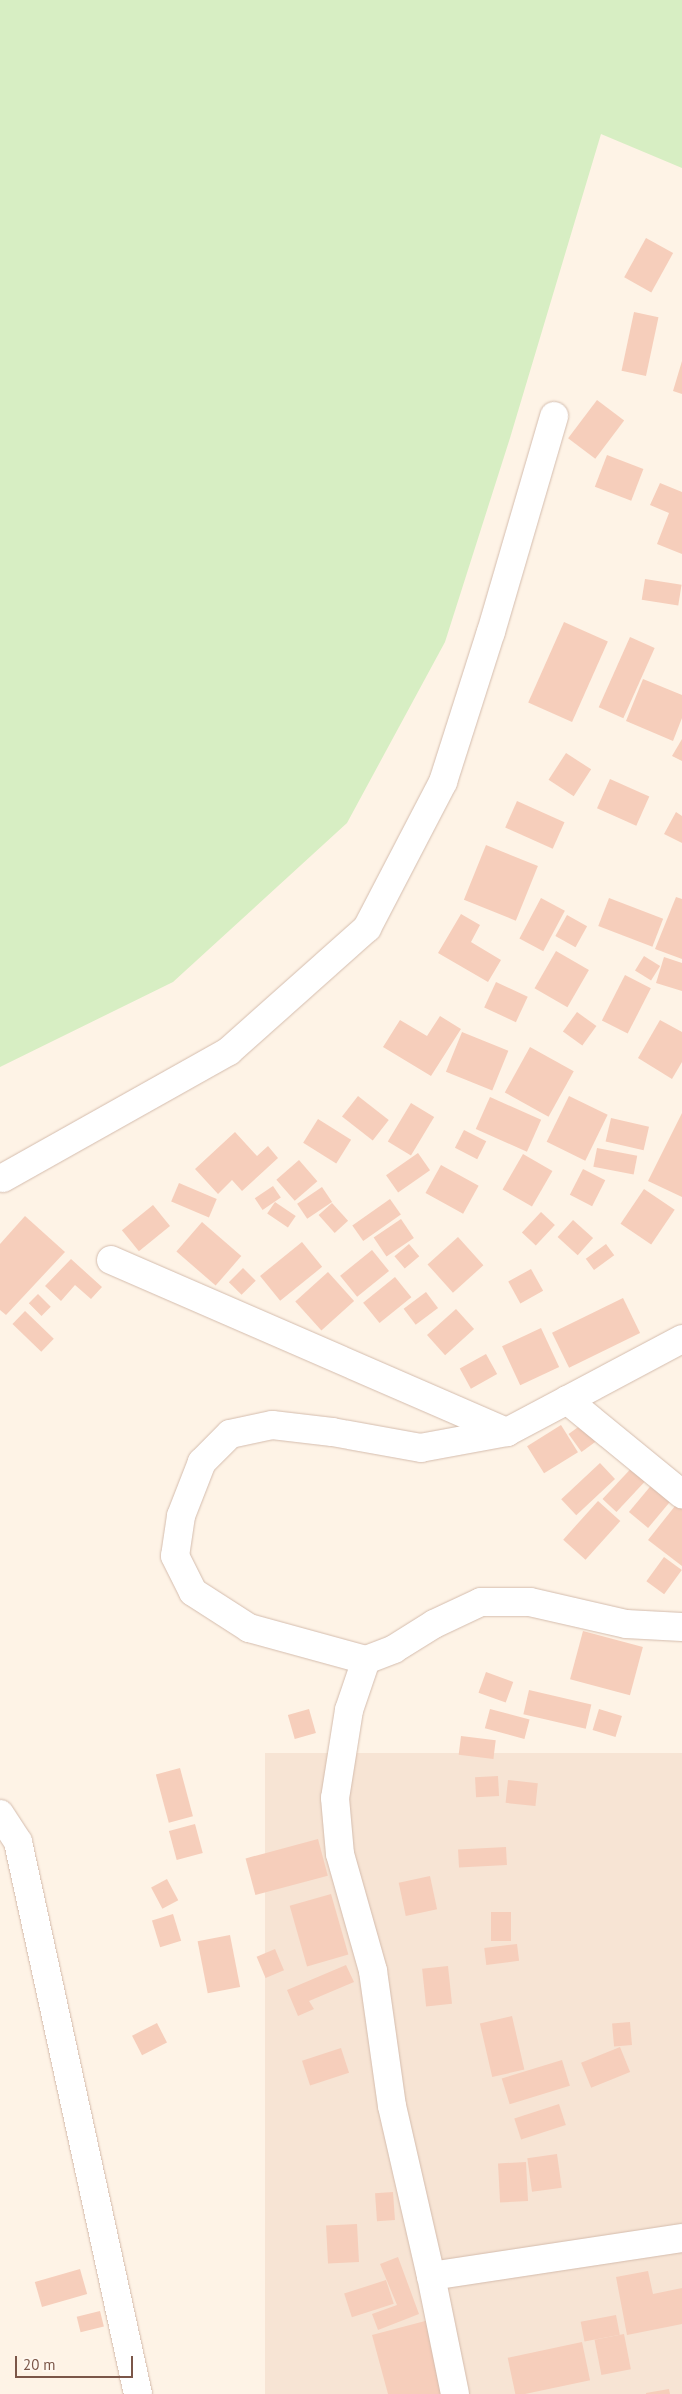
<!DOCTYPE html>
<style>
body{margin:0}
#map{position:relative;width:682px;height:2394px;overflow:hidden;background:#fef3e6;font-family:"PT Sans",sans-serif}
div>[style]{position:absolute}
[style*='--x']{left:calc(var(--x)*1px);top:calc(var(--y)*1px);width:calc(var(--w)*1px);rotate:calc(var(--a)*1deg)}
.residential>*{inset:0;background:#f7e4d4;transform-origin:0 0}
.green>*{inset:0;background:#d7eec3}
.building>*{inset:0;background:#f6cebb;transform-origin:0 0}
.roads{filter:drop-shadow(0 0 1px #d4bcad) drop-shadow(0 0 1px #d4bcad)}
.minor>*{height:28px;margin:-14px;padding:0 14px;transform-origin:14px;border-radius:14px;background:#fff}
span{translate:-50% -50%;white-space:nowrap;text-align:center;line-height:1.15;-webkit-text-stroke:4px #fff7ee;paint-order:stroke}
.scale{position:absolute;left:15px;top:2356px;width:118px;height:22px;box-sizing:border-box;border:2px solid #7b5648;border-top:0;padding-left:6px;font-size:15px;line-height:18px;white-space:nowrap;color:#7b5648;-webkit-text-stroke:4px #fff7ee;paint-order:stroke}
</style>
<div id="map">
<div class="residential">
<i style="left:682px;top:1753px;width:641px;height:417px;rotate:90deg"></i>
</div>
<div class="green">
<i style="clip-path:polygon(0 0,682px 0,682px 168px,601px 134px,510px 438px,445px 642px,347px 823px,173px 982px,0 1067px)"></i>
</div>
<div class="building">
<i style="left:646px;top:238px;width:31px;height:45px;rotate:29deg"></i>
<i style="left:634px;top:312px;width:25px;height:60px;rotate:12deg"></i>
<i style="clip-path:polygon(682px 361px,682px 394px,673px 391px)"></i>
<i style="left:597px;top:400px;width:34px;height:48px;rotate:37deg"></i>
<i style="left:607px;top:455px;width:39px;height:34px;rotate:21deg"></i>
<i style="clip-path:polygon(660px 483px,682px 492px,682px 554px,657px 544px,669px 513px,650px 505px)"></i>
<i style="left:645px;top:579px;width:37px;height:21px;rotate:9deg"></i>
<i style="left:564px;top:622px;width:48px;height:88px;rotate:24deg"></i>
<i style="left:630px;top:637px;width:27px;height:77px;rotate:24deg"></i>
<i style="clip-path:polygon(643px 679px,682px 695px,682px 718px,673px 741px,626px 721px)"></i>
<i style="clip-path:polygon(682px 739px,682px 761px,672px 756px)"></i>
<i style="left:566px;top:753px;width:30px;height:32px;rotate:33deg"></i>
<i style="left:610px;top:779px;width:43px;height:32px;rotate:24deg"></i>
<i style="left:517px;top:801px;width:52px;height:29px;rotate:24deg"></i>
<i style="clip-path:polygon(676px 812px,682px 816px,682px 843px,664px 834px)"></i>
<i style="left:486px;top:845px;width:56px;height:59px;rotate:22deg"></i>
<i style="clip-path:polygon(676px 897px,682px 899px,682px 959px,655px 949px)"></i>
<i style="left:541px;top:898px;width:27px;height:46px;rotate:28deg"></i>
<i style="left:609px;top:898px;width:58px;height:30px;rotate:21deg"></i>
<i style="clip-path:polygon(461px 914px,480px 925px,471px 942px,501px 960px,488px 982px,438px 953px)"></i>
<i style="left:567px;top:915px;width:23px;height:24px;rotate:29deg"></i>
<i style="left:556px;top:951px;width:38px;height:43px;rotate:30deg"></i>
<i style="left:644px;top:956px;width:19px;height:17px;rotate:32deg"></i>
<i style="clip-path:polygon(664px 957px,682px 963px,682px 991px,656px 983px)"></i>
<i style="left:625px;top:975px;width:29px;height:51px;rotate:27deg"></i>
<i style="left:496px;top:982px;width:35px;height:28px;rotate:25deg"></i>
<i style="left:577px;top:1012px;width:24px;height:24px;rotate:36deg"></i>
<i style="clip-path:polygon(440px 1016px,461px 1029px,431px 1076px,383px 1047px,400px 1020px,427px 1036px)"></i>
<i style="clip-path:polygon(660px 1020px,682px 1032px,682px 1062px,672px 1079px,638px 1058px)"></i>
<i style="left:462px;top:1032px;width:50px;height:43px;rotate:22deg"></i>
<i style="left:530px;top:1047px;width:50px;height:52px;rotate:29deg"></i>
<i style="left:358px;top:1096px;width:39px;height:26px;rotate:38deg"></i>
<i style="left:569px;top:1096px;width:43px;height:51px;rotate:26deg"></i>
<i style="left:490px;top:1097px;width:56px;height:35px;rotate:24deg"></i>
<i style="left:411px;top:1103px;width:27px;height:45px;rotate:31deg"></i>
<i style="clip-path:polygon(682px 1113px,682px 1197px,648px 1181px)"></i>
<i style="left:611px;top:1118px;width:39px;height:24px;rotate:13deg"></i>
<i style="left:318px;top:1119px;width:39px;height:28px;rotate:32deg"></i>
<i style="left:464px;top:1130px;width:25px;height:20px;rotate:27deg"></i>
<i style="clip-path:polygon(235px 1132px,257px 1156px,268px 1146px,278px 1158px,242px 1191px,232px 1180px,218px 1194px,195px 1169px)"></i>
<i style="left:597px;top:1148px;width:41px;height:19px;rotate:11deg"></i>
<i style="left:418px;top:1153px;width:21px;height:39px;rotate:55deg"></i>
<i style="left:523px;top:1154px;width:34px;height:41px;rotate:30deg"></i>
<i style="left:299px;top:1160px;width:28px;height:30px;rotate:49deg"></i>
<i style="left:441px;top:1165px;width:43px;height:32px;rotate:29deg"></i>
<i style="left:583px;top:1169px;width:25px;height:29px;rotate:27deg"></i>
<i style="left:179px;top:1183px;width:41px;height:20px;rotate:23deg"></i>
<i style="left:273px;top:1186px;width:14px;height:22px;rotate:56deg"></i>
<i style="left:322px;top:1187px;width:18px;height:30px;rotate:56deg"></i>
<i style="left:644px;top:1189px;width:37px;height:42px;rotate:34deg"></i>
<i style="left:390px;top:1199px;width:19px;height:46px;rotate:55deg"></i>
<i style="left:275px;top:1202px;width:25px;height:14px;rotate:34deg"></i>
<i style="left:332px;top:1203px;width:24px;height:18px;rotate:48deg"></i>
<i style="left:153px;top:1205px;width:27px;height:40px;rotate:51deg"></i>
<i style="left:541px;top:1212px;width:19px;height:28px;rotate:43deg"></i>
<i style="clip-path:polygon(25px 1216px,65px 1252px,6px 1315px,0 1310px,0 1244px)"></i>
<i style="left:401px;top:1219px;width:23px;height:33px;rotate:56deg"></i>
<i style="left:573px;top:1220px;width:27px;height:23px;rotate:42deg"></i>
<i style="left:202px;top:1222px;width:52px;height:39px;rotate:41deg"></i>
<i style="left:458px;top:1237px;width:38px;height:41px;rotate:48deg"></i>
<i style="left:302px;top:1242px;width:32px;height:54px;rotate:51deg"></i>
<i style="left:409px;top:1244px;width:16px;height:19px;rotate:50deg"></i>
<i style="left:606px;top:1244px;width:14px;height:25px;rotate:54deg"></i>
<i style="left:372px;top:1250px;width:27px;height:41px;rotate:51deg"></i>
<i style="clip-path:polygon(71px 1259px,102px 1287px,91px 1299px,75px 1285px,61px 1301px,45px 1286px)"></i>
<i style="left:243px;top:1268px;width:18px;height:20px;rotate:45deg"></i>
<i style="left:531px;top:1269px;width:25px;height:26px;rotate:61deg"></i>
<i style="left:328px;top:1272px;width:39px;height:44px;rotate:48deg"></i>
<i style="left:395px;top:1277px;width:26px;height:41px;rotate:51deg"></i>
<i style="left:426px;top:1292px;width:20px;height:28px;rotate:53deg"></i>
<i style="left:38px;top:1294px;width:18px;height:13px;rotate:45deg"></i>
<i style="left:623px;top:1298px;width:39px;height:79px;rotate:64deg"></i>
<i style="left:456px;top:1309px;width:27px;height:39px;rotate:48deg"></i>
<i style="left:25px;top:1311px;width:40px;height:18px;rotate:44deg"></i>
<i style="left:541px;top:1328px;width:43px;height:43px;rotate:65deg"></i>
<i style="left:486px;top:1354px;width:23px;height:30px;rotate:61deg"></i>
<i style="left:588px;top:1420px;width:22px;height:24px;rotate:54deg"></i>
<i style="left:561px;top:1425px;width:32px;height:40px;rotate:58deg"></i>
<i style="left:638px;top:1461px;width:19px;height:52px;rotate:43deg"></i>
<i style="left:600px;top:1463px;width:22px;height:53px;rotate:47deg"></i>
<i style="left:654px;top:1482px;width:25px;height:39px;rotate:40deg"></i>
<i style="left:598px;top:1501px;width:30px;height:52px;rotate:42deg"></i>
<i style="clip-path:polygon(679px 1501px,682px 1504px,682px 1566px,648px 1540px)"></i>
<i style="left:664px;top:1557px;width:22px;height:30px;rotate:36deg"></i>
<i style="left:583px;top:1631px;width:62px;height:50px;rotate:15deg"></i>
<i style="left:486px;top:1672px;width:29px;height:22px;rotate:20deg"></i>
<i style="left:529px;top:1690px;width:64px;height:25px;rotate:13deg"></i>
<i style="left:309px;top:1709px;width:25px;height:22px;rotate:74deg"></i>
<i style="left:490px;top:1709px;width:41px;height:20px;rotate:15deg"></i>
<i style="left:599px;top:1709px;width:24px;height:22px;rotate:17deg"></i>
<i style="left:461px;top:1736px;width:35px;height:19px;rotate:7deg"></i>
<i style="left:180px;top:1768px;width:50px;height:25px;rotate:75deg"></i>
<i style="left:498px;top:1776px;width:20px;height:23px;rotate:87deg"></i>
<i style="left:508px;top:1780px;width:30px;height:23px;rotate:6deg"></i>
<i style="left:195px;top:1824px;width:30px;height:27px;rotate:75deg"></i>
<i style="left:318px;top:1839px;width:38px;height:75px;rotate:75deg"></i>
<i style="left:506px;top:1847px;width:18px;height:48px;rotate:87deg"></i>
<i style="left:430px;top:1876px;width:34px;height:32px;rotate:78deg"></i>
<i style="left:167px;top:1879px;width:24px;height:18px;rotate:62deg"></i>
<i style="left:331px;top:1894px;width:63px;height:43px;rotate:74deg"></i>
<i style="left:491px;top:1912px;width:20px;height:29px"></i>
<i style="left:173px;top:1914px;width:28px;height:22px;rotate:73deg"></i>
<i style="left:230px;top:1935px;width:53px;height:33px;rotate:79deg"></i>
<i style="left:517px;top:1944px;width:17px;height:33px;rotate:83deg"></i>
<i style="left:275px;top:1949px;width:23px;height:20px;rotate:67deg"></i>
<i style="clip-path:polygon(346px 1965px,354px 1982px,309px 2001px,314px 2009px,298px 2016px,287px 1990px)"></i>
<i style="left:448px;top:1966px;width:38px;height:26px;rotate:84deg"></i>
<i style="left:512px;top:2016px;width:55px;height:33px;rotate:77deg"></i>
<i style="left:630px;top:2022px;width:23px;height:18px;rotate:85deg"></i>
<i style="left:157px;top:2023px;width:22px;height:28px;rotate:63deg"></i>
<i style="left:620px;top:2047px;width:27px;height:42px;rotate:68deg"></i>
<i style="left:341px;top:2048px;width:26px;height:41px;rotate:72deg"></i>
<i style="left:562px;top:2060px;width:27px;height:63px;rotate:73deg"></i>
<i style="left:559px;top:2104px;width:22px;height:47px;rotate:72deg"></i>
<i style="left:557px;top:2154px;width:34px;height:30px;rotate:82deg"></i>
<i style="left:526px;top:2162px;width:39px;height:28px;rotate:87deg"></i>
<i style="left:393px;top:2192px;width:28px;height:18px;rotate:86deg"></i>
<i style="left:357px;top:2224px;width:38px;height:31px;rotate:87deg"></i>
<i style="clip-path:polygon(398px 2257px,419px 2314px,378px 2330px,372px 2314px,397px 2305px,380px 2264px)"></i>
<i style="left:80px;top:2269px;width:26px;height:47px;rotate:74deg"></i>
<i style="clip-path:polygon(648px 2271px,653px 2294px,682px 2288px,682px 2324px,627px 2335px,616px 2277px)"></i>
<i style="left:386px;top:2280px;width:25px;height:44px;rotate:72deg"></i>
<i style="left:100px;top:2311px;width:16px;height:24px;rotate:76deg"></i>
<i style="left:616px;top:2315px;width:20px;height:36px;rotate:79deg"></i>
<i style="clip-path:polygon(429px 2320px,449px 2394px,388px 2394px,372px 2335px)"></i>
<i style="left:624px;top:2334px;width:36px;height:30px;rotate:79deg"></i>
<i style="left:582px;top:2342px;width:39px;height:76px;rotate:78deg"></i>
<i style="clip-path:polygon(669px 2389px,670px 2394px,646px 2394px,646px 2393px)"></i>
</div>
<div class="roads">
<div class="minor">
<i style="--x:3;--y:1178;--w:259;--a:-29.3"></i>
<i style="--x:229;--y:1051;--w:185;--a:-41.7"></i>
<i style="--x:367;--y:928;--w:165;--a:-62.5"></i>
<i style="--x:443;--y:782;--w:157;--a:-72.3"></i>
<i style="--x:491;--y:632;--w:225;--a:-73.7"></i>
<i style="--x:111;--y:1260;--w:432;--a:23.5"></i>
<i style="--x:682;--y:1339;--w:198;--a:152"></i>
<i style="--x:507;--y:1432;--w:87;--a:169.5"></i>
<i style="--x:421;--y:1448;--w:90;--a:-169.8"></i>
<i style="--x:332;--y:1432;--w:60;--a:-173.3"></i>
<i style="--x:272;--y:1425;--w:43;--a:167.9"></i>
<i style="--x:230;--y:1434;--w:40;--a:135"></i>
<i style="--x:202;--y:1462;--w:58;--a:111.3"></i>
<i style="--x:181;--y:1516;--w:40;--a:98.5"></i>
<i style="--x:175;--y:1556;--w:40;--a:63.4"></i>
<i style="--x:193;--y:1592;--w:67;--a:32.7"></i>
<i style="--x:249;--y:1628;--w:121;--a:15.3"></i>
<i style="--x:366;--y:1660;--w:30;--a:-21"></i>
<i style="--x:394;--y:1649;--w:47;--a:-32"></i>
<i style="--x:434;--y:1624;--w:52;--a:-25.1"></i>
<i style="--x:481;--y:1602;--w:49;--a:0"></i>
<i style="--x:530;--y:1602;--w:98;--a:12.9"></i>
<i style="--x:626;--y:1624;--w:56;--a:3.1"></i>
<i style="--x:567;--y:1400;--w:149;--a:39.3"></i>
<i style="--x:366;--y:1660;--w:53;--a:108.8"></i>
<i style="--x:349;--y:1710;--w:89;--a:99"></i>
<i style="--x:335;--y:1798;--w:56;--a:84.9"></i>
<i style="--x:340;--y:1854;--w:122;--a:74.2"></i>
<i style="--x:373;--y:1971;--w:136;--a:82"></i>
<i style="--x:392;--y:2106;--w:174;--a:77.1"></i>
<i style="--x:431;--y:2276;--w:120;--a:78.5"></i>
<i style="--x:0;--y:1814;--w:33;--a:57"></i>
<i style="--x:18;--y:1842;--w:565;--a:77.74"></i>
<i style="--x:431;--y:2276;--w:254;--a:-8.6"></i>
</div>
</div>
<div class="scale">20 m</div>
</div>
